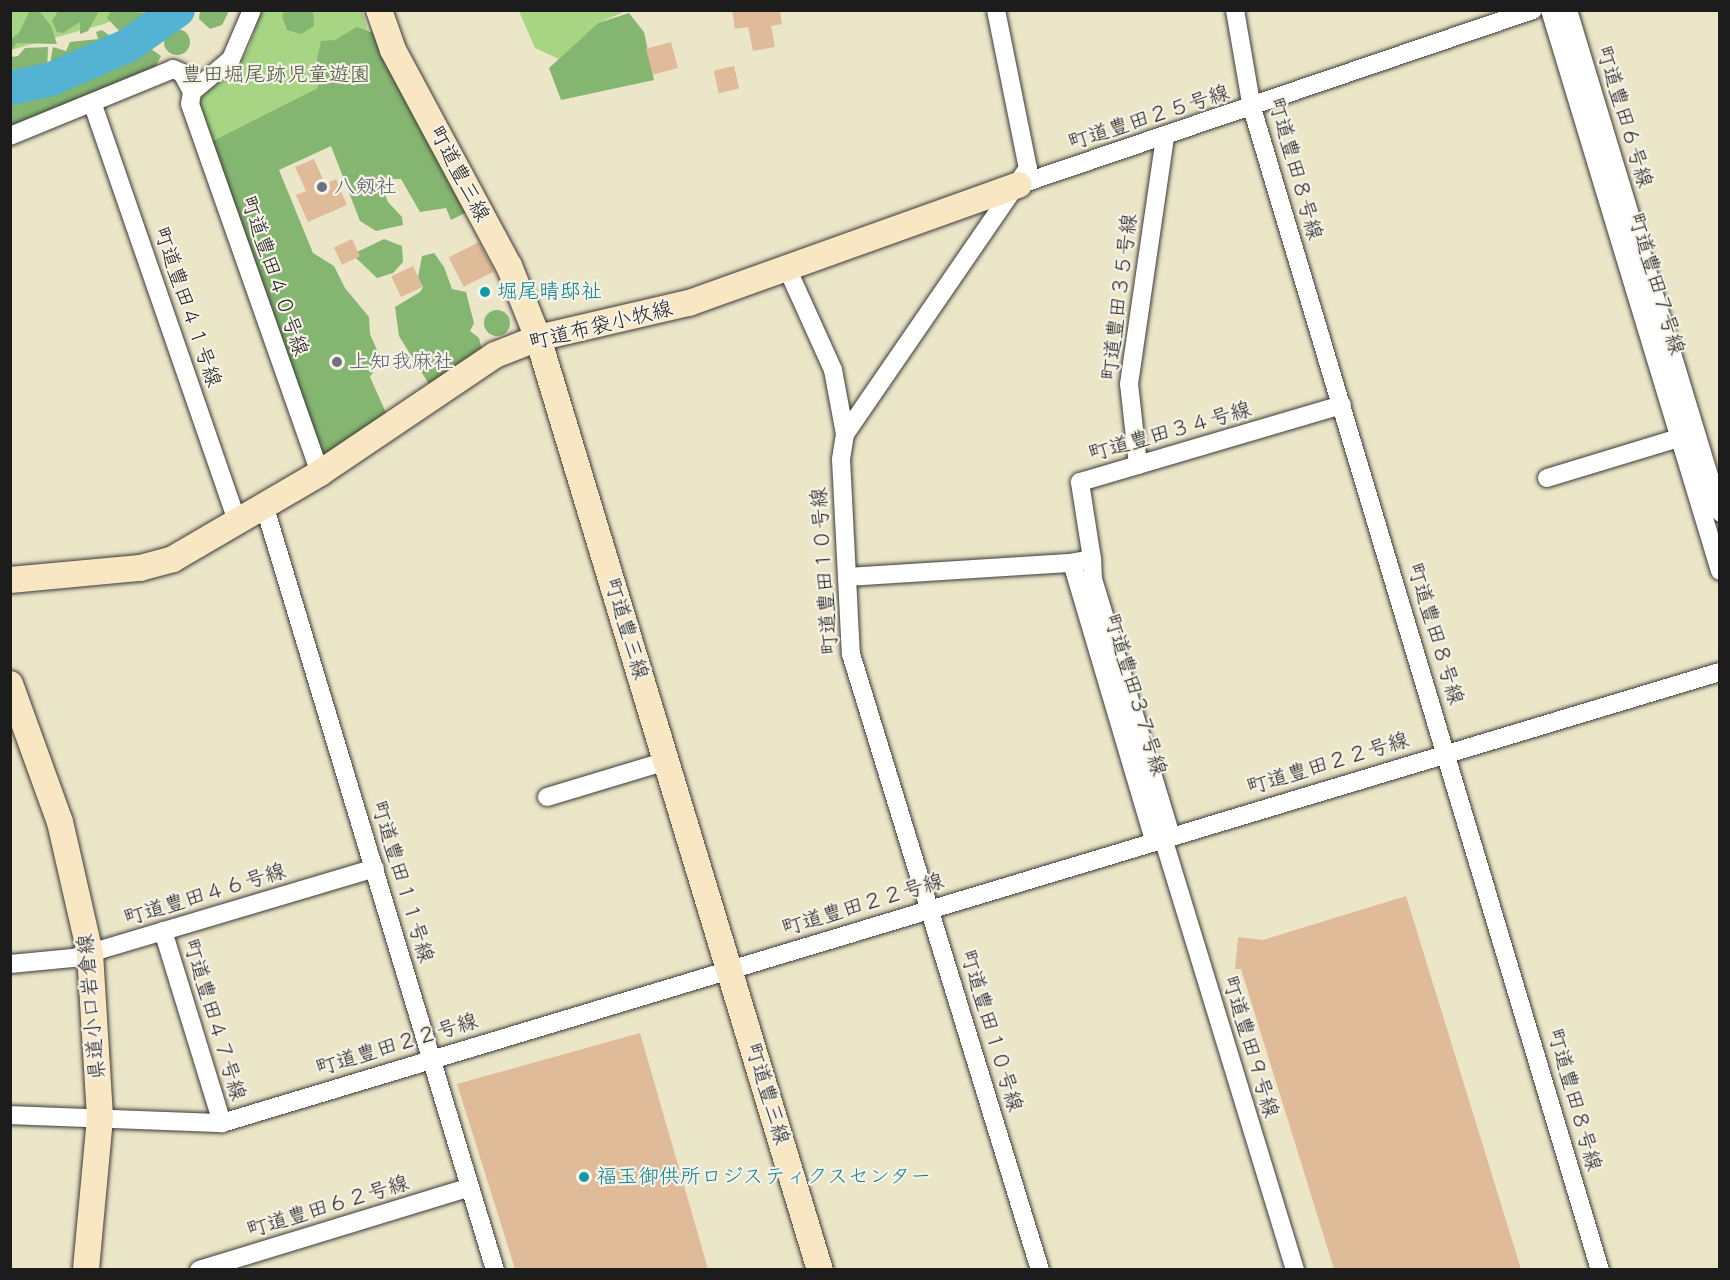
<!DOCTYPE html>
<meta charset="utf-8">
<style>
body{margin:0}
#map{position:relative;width:1730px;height:1280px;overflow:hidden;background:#ece6c9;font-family:"Balsamiq Sans","Klee One",sans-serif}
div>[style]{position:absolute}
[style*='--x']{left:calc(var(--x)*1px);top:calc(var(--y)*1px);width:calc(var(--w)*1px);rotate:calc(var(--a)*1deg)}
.green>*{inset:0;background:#a7d583}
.forest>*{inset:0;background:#85b671}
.round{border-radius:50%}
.river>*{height:34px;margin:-17px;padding:0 17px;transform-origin:17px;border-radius:17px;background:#54b2d2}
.building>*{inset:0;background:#e0bb99;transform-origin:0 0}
.roads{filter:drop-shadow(0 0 2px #3b3a36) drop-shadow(0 0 2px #3b3a36)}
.street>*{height:18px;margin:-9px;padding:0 9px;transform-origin:9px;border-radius:9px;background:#fff}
.secondary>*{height:26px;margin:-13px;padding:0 13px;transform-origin:13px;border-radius:13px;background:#f9e7c3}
.dots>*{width:16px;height:16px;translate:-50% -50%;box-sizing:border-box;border:3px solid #f7f3e8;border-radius:50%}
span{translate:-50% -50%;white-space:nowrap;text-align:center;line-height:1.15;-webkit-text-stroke:4.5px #f7f3e8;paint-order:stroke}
.park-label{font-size:21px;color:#46543b}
.street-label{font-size:21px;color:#1c1c1c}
.worship-label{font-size:21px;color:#5b616d}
.left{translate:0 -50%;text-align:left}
.culture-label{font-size:21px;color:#0d838f}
.frame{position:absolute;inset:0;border:12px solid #1c1c1c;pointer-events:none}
</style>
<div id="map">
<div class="green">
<i style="clip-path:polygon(628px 10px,598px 23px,559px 59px,535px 48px,519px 11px)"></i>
<i style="clip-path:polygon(11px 11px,134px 11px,104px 24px,11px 50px)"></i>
<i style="clip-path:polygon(261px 11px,362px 11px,371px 44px,313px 74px,321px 92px,214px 149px,199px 106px,202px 96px,239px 65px,249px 48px)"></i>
</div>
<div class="forest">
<i style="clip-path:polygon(39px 11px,51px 26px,57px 44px,17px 43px,11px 51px,11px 39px,19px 33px,29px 12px)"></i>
<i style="clip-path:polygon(58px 11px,58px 10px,99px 11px,88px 31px,80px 34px,80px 22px,63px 33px,57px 32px,52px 21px)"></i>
<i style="clip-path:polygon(111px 11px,159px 13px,142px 31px,139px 41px,128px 49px,117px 47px,112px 57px,63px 59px,62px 68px,50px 64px,53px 47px,66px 51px,70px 42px,98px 39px,96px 32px,102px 30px,110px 36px,109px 42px,116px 43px,123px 35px,107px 18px)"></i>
<i style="clip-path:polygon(200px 11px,200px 10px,229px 11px,222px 25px,210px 29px,199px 19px)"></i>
<i style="clip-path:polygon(285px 11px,313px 11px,314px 26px,301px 34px,287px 30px,282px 16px)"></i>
<i style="clip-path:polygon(629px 13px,644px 32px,654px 80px,561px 100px,549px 68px,598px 23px)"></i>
<i style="clip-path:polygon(357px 27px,373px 33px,393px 50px,477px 207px,451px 220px,446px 208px,420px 212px,401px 179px,390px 179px,381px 184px,388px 202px,402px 217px,403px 225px,376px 231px,360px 221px,331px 146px,279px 170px,313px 253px,334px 266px,345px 288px,369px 317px,370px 334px,381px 359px,370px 377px,392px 426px,320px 473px,205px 145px,318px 88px,317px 59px,321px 41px,335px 40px)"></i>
<i class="round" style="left:164px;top:29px;width:26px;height:26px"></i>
<i style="clip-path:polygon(144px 44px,161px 56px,149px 79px,11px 131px,10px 92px,75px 82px,79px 73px,93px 75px,98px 66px,114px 61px,125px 63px,124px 55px)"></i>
<i style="clip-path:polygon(48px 47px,47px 72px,11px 83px,11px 57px,18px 56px,25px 48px)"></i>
<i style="clip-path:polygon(384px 239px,402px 246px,403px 262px,393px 273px,377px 278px,356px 258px,357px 252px)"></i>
<i style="clip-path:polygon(434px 253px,444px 267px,452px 289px,466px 292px,474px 323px,470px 331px,479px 338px,485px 362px,437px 397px,399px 336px,395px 307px,420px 292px,423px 287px,418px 277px,422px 256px)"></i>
<i class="round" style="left:484px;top:310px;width:26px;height:26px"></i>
</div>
<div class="river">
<i style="--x:10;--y:88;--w:40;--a:-12"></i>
<i style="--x:49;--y:80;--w:87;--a:-23.6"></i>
<i style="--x:129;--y:45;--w:60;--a:-35.5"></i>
</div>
<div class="building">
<i style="clip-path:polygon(732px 10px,780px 10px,782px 24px,771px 26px,775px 47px,753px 51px,748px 27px,735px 29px)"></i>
<i style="left:671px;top:42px;width:27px;height:26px;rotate:75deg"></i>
<i style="left:734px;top:66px;width:23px;height:21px;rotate:77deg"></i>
<i style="clip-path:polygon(314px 159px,325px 184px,336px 179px,347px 205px,308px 222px,296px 195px,306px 191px,295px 167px)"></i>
<i style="left:352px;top:239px;width:19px;height:20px;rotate:65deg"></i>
<i style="left:479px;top:242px;width:33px;height:34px;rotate:63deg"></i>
<i style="left:413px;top:266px;width:23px;height:24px;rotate:65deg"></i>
<i style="clip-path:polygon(1406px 896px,1521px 1269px,1334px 1269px,1241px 969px,1235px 969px,1238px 937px,1263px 940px)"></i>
<i style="clip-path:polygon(640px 1033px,708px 1269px,515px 1269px,457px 1084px)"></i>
</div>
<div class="roads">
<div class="street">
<i style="--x:996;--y:10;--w:161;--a:78.6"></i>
<i style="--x:1028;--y:168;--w:323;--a:124.5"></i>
<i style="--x:845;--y:434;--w:25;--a:99"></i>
<i style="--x:841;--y:459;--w:195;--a:87.1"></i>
<i style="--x:851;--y:654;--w:644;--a:72.94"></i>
<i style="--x:1235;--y:10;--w:99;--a:80.2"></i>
<i style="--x:1252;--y:108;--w:1213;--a:73.33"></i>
<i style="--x:1550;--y:10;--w:586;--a:73.14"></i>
<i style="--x:1568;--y:10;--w:525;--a:73.15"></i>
<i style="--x:192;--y:92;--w:12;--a:99"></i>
<i style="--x:190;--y:104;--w:391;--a:70.6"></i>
<i style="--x:93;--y:105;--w:443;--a:70.9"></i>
<i style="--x:10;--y:136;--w:176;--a:-22.3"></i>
<i style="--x:173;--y:69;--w:10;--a:24"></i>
<i style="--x:182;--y:73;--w:21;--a:62"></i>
<i style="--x:192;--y:92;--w:51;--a:-40.2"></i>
<i style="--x:231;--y:59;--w:53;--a:-66.8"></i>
<i style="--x:1018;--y:185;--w:544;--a:-18.77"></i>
<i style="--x:787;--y:268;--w:112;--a:65.7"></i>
<i style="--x:833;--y:370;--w:65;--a:79.4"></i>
<i style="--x:1138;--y:465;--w:81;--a:-96.3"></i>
<i style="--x:1129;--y:384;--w:251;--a:-81.7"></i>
<i style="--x:1547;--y:478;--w:138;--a:-16.9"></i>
<i style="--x:265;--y:508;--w:796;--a:73.2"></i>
<i style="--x:1092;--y:559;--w:20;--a:87"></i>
<i style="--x:1093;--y:579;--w:268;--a:73.1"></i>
<i style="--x:1072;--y:563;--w:289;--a:73.5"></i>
<i style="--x:847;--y:577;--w:222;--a:-3.6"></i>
<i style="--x:1069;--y:563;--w:23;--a:-10"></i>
<i style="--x:1092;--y:559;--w:78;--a:-98.9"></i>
<i style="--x:1080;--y:482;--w:273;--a:-16.4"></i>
<i style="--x:547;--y:797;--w:124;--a:-16.8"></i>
<i style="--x:1163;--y:838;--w:452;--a:73"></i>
<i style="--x:163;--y:931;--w:201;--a:72.9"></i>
<i style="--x:10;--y:964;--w:63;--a:-5.4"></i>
<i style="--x:73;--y:958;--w:315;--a:-16.6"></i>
<i style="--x:10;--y:1115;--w:212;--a:2.2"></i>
<i style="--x:222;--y:1123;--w:1564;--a:-16.76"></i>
<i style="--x:199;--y:1270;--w:283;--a:-17"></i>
</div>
<div class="secondary">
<i style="--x:379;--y:10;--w:42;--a:70.7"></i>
<i style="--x:393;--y:50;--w:245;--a:61.8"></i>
<i style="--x:509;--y:266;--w:78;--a:68.1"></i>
<i style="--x:538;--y:338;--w:974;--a:73.17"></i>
<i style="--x:10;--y:580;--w:131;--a:-5.3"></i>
<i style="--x:140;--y:568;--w:34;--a:-15"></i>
<i style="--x:173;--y:559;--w:170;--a:-30.3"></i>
<i style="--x:320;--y:473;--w:211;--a:-34"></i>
<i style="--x:495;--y:355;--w:46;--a:-21.6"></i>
<i style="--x:538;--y:338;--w:155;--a:-13.1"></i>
<i style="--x:689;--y:303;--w:350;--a:-19.7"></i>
<i style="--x:10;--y:684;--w:147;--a:70.1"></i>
<i style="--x:60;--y:822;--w:134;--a:77.1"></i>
<i style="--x:90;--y:953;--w:165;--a:86.5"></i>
<i style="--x:100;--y:1118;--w:153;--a:95.3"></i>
</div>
</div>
<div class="dots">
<i style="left:322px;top:187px;background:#6b7280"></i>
<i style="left:485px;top:292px;background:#0f9aa8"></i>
<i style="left:337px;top:362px;background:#6b7280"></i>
<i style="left:584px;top:1177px;background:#0f9aa8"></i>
</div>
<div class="park-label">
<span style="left:276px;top:75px">豊田堀尾跡児童遊園</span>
</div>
<div class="street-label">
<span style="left:1624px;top:117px;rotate:73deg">町道豊田６号線</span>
<span style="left:1149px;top:118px;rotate:-18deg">町道豊田２５号線</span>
<span style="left:1295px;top:169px;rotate:74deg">町道豊田８号線</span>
<span style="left:459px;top:174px;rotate:62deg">町道豊三線</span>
<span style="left:274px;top:276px;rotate:71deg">町道豊田４０号線</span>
<span style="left:1656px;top:284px;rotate:73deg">町道豊田７号線</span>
<span style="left:1120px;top:297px;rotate:-83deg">町道豊田３５号線</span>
<span style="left:187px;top:307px;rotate:71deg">町道豊田４１号線</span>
<span style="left:601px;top:326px;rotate:-14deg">町道布袋小牧線</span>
<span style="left:1170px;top:432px;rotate:-16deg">町道豊田３４号線</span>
<span style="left:825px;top:571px;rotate:-94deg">町道豊田１０号線</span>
<span style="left:626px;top:629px;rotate:73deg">町道豊三線</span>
<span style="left:1435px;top:634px;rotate:73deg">町道豊田８号線</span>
<span style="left:1135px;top:695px;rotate:73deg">町道豊田３７号線</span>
<span style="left:1328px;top:764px;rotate:-17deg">町道豊田２２号線</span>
<span style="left:402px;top:882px;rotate:73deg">町道豊田１１号線</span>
<span style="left:205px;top:895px;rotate:-17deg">町道豊田４６号線</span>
<span style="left:863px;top:905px;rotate:-17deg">町道豊田２２号線</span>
<span style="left:92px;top:1007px;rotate:-95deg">県道小口岩倉線</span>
<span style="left:214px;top:1020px;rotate:73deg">町道豊田４７号線</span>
<span style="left:991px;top:1031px;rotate:73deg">町道豊田１０号線</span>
<span style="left:397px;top:1045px;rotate:-17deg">町道豊田２２号線</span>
<span style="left:1250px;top:1047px;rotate:73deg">町道豊田９号線</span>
<span style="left:767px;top:1094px;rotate:73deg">町道豊三線</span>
<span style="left:1574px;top:1100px;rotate:74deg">町道豊田８号線</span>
<span style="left:328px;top:1207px;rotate:-17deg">町道豊田６２号線</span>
</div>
<div class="worship-label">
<span class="left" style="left:334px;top:187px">八剱社</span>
<span class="left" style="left:349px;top:362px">上知我麻社</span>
</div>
<div class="culture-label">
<span class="left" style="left:497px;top:292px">堀尾晴邸祉</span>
<span class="left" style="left:596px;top:1177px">福玉御供所ロジスティクスセンター</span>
</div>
<div class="frame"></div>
</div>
